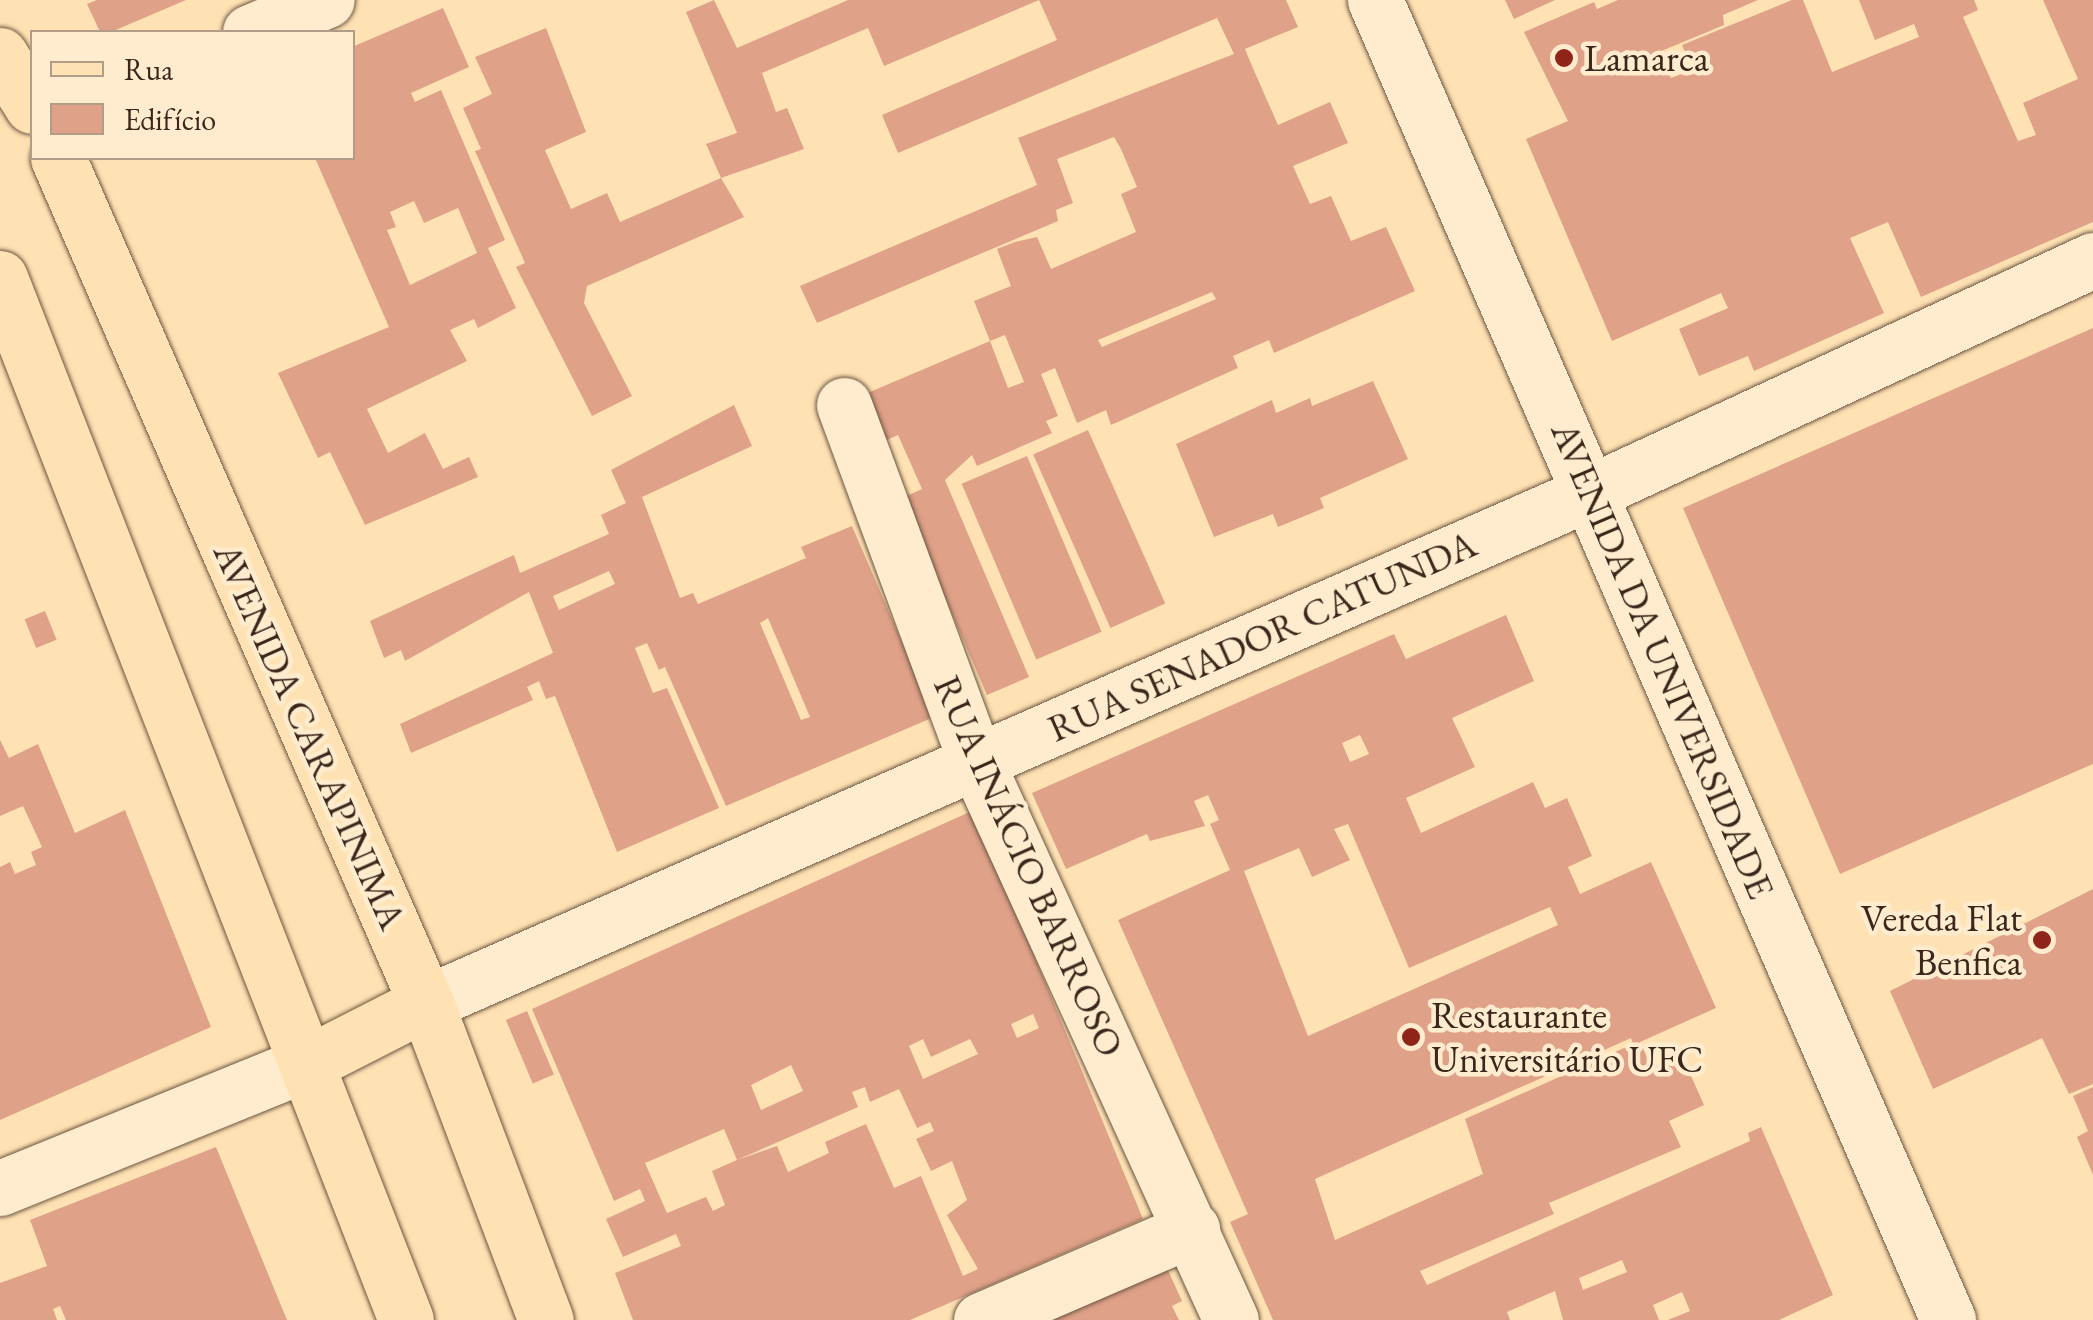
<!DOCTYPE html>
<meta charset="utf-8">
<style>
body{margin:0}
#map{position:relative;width:2093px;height:1320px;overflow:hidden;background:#ffe2b3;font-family:"EB Garamond",serif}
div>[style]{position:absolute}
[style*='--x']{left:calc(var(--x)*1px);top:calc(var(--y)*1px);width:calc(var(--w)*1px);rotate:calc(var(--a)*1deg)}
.building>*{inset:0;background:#dfa188;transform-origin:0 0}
.roads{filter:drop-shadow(0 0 2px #6c5642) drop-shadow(0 0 2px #6c5642)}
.minor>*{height:55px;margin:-27.5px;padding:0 27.5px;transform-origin:27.5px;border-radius:27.5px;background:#ffecce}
.tertiary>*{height:55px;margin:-27.5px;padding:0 27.5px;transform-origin:27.5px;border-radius:27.5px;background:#ffecce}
.secondary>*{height:55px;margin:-27.5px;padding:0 27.5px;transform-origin:27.5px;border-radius:27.5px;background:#ffecce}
.primary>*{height:55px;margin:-27.5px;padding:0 27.5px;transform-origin:27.5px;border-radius:27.5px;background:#ffe2b3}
.dots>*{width:28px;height:28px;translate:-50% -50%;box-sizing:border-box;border:5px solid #ffecce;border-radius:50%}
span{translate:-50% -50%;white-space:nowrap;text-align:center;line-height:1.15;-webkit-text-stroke:9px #ffecce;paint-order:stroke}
.poi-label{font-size:38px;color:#3b271c}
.left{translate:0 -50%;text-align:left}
.right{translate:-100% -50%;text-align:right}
.street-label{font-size:38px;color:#3b271c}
.legend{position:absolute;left:30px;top:30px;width:325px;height:130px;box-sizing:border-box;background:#ffecce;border:2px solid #b19d87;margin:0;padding:12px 18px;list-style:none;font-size:30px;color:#3b271c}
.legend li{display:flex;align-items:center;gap:20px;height:50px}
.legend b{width:50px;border:2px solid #b19d87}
</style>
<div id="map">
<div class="building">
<i style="clip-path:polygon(97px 0,186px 0,111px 32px,100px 32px,87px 4px)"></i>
<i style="clip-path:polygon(evenodd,714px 0,737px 48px,848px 0,1286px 0,1298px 27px,1245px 49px,1252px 66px,1278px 125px,1330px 102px,1348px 143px,1293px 166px,1310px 204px,1331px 196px,1351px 241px,1386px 227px,1415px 291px,1274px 353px,1269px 340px,1233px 356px,1238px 368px,1111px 425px,1106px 410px,1077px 423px,1055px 368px,1041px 374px,1058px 416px,1046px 421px,1052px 433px,977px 466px,972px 455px,945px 480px,1029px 677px,987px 695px,902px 498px,922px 489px,898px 435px,878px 444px,858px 397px,990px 341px,1008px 388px,1024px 382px,1005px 335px,990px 341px,974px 301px,1011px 286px,997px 249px,1015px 242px,1037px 237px,1051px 269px,1136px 232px,1121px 194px,1137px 187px,1121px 149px,1114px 137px,1057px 159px,1073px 203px,1056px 210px,1058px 221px,817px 323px,800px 286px,1037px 185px,1018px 138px,1234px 54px,1217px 18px,898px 153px,882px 115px,1057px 40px,1039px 0,884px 66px,868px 28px,762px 73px,776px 112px,787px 108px,804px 149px,721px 178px,744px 217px,587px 286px,584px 303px,632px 396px,592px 416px,516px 267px,525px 263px,475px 151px,481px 149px,463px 108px,492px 94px,475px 57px,546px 28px,586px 132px,545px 150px,571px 209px,607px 193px,620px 222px,721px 178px,706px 144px,737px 133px,686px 12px,714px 0,1212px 292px,1216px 299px,1195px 308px,1102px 347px,1098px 340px,1212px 292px)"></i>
<i style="clip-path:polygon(1505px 0,1555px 0,1514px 19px)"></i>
<i style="clip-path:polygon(1618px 0,1758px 0,1723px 15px,1724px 25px,1659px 52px,1671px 78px,1693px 70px,1682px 45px,1792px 0,1803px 0,1832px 72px,1919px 37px,1914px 24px,1875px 40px,1859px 0,1974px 0,1978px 10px,1963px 17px,2018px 141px,2036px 135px,2023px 103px,2078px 79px,2043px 0,2093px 0,2093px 222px,1921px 297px,1888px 222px,1850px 238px,1884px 313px,1754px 371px,1748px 356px,1699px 376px,1679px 329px,1728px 308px,1721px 293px,1612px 341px,1526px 139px,1568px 121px,1524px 32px,1594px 2px,1597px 9px)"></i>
<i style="clip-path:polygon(evenodd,443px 8px,469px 67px,411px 93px,415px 102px,441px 90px,505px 240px,488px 248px,516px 308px,478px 328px,474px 319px,450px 330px,467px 361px,367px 409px,388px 453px,425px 433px,443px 469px,469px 457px,478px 477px,365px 525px,330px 452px,318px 458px,278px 373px,389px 327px,315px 158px,352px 158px,352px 47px,443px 8px,414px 201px,424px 223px,458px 208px,477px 253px,410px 285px,387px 230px,396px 227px,390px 212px,414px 201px)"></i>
<i style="clip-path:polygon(2093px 328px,2093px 764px,1840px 874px,1683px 508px)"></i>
<i style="clip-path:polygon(1373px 381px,1408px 459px,1320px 498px,1324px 508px,1278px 527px,1273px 514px,1214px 537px,1176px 444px,1272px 400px,1276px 413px,1310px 398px,1312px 406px)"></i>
<i style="clip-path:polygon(evenodd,734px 405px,752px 446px,642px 497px,680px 598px,693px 593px,698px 604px,806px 558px,801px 547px,852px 526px,934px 717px,726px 806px,665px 667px,659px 670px,647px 643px,635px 648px,653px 693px,667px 688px,719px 808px,617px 852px,555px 696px,546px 699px,539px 681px,527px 687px,533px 700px,411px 753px,400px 724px,553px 653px,529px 592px,405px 661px,401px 650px,384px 658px,370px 621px,514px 555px,520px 573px,609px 534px,601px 515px,626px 503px,611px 470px,734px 405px,609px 571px,615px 584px,559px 610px,553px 596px,609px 571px,734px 405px,768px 618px,810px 717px,801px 720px,760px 623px,768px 618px)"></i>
<i style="left:1088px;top:430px;width:190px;height:60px;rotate:66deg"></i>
<i style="left:1027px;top:456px;width:191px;height:71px;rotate:67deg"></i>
<i style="left:45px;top:611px;width:31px;height:22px;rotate:68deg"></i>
<i style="clip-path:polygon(evenodd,1506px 615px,1534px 681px,1452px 718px,1475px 767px,1406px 798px,1421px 833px,1533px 782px,1545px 808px,1567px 798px,1592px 856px,1568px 867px,1580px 894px,1651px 862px,1716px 1008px,1640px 1042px,1650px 1064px,1680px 1051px,1704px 1105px,1669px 1121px,1681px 1147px,1549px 1203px,1554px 1214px,1420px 1271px,1427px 1285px,1750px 1141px,1748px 1133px,1761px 1127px,1833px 1295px,1779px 1320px,1668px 1320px,1690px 1311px,1682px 1292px,1653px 1305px,1659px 1320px,1563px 1320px,1555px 1291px,1507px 1312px,1510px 1320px,1273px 1320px,1230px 1222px,1248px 1214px,1118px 920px,1230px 870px,1210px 824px,1219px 820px,1208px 795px,1194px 801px,1205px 826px,1150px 841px,1147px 834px,1066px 869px,1032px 793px,1394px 634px,1406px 659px,1506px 615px,1360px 735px,1369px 754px,1350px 762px,1342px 743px,1360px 735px,1506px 615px,1348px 824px,1409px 968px,1550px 907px,1558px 925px,1308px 1036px,1244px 871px,1299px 848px,1312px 877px,1350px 860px,1334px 829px,1348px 824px,1506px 615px,1631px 1038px,1633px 1044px,1465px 1119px,1483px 1174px,1335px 1240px,1315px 1179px,1631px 1038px,1506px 615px,1622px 1260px,1627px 1272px,1583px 1290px,1579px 1278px,1622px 1260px)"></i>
<i style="clip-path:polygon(0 740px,9px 758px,38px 744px,75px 833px,125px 810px,211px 1027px,0 1120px,0 867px,10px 862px,15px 874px,36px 865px,31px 852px,42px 847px,23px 806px,0 816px)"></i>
<i style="clip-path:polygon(evenodd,974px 810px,1143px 1219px,910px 1320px,633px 1320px,615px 1273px,681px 1246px,676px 1234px,623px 1257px,606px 1219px,645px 1201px,640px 1189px,614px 1201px,532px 1009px,974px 810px,1033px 1014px,1039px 1028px,1017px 1038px,1011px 1024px,1033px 1014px,974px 810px,923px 1039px,931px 1057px,970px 1039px,978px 1054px,923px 1079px,909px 1046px,923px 1039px,974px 810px,791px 1065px,803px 1091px,761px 1110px,751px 1085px,791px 1065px,974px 810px,865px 1087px,870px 1102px,899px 1089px,917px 1128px,930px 1122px,934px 1131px,916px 1139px,931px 1171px,952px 1161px,967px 1200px,947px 1215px,978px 1269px,963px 1276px,921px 1176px,894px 1188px,866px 1124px,825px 1142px,829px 1153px,788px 1172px,777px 1146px,737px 1160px,712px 1171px,725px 1205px,713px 1211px,706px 1197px,667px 1213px,645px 1163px,724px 1129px,737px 1160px,858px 1107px,852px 1092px,865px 1087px)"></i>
<i style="clip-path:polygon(2093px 889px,2093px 1084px,2069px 1094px,2042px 1038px,1933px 1089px,1890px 991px)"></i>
<i style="left:527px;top:1011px;width:69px;height:23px;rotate:67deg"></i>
<i style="clip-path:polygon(2093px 1087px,2093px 1175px,2077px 1137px,2088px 1131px,2073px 1096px)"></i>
<i style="clip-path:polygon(216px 1147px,287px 1320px,66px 1320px,60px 1306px,53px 1309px,57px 1320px,0 1320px,0 1283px,47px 1266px,30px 1220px)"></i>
<i style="clip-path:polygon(1166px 1266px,1182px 1301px,1172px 1306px,1179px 1320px,1037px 1320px)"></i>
</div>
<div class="roads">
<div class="minor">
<i style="--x:250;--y:32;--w:83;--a:-22.6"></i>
<i style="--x:844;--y:405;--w:380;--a:69.7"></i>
<i style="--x:976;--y:761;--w:614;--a:65.48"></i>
<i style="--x:426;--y:1003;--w:1272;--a:-23.68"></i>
<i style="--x:1591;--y:492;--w:553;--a:-24.8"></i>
<i style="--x:981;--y:1320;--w:230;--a:-23.3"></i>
</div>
<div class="tertiary">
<i style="--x:0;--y:1188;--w:332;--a:-22.1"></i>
</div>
<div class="secondary">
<i style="--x:1375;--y:0;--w:1439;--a:66.53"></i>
</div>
<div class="primary">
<i style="--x:0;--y:55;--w:60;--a:57.9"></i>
<i style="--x:58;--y:158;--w:922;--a:66.47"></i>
<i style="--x:426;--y:1003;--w:339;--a:69.3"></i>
<i style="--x:0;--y:278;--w:1118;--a:68.71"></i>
<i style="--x:308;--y:1063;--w:132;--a:-27"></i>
</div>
</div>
<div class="dots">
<i style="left:1564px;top:58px;background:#8f2418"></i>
<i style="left:2042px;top:940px;background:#8f2418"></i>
<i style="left:1411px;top:1037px;background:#8f2418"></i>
</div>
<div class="poi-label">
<span class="left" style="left:1584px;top:58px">Lamarca</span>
<span class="right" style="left:2022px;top:940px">Vereda Flat<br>Benfica</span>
<span class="left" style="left:1431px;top:1037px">Restaurante<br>Universitário UFC</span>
</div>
<div class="street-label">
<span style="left:1262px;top:636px;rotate:-24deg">RUA SENADOR CATUNDA</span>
<span style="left:1663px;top:660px;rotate:67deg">AVENIDA DA UNIVERSIDADE</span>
<span style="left:310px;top:736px;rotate:66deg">AVENIDA CARAPINIMA</span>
<span style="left:1029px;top:866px;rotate:66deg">RUA INÁCIO BARROSO</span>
</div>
<ul class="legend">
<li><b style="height:12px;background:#ffe2b3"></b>Rua</li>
<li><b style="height:28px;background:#dfa188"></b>Edifício</li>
</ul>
</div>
